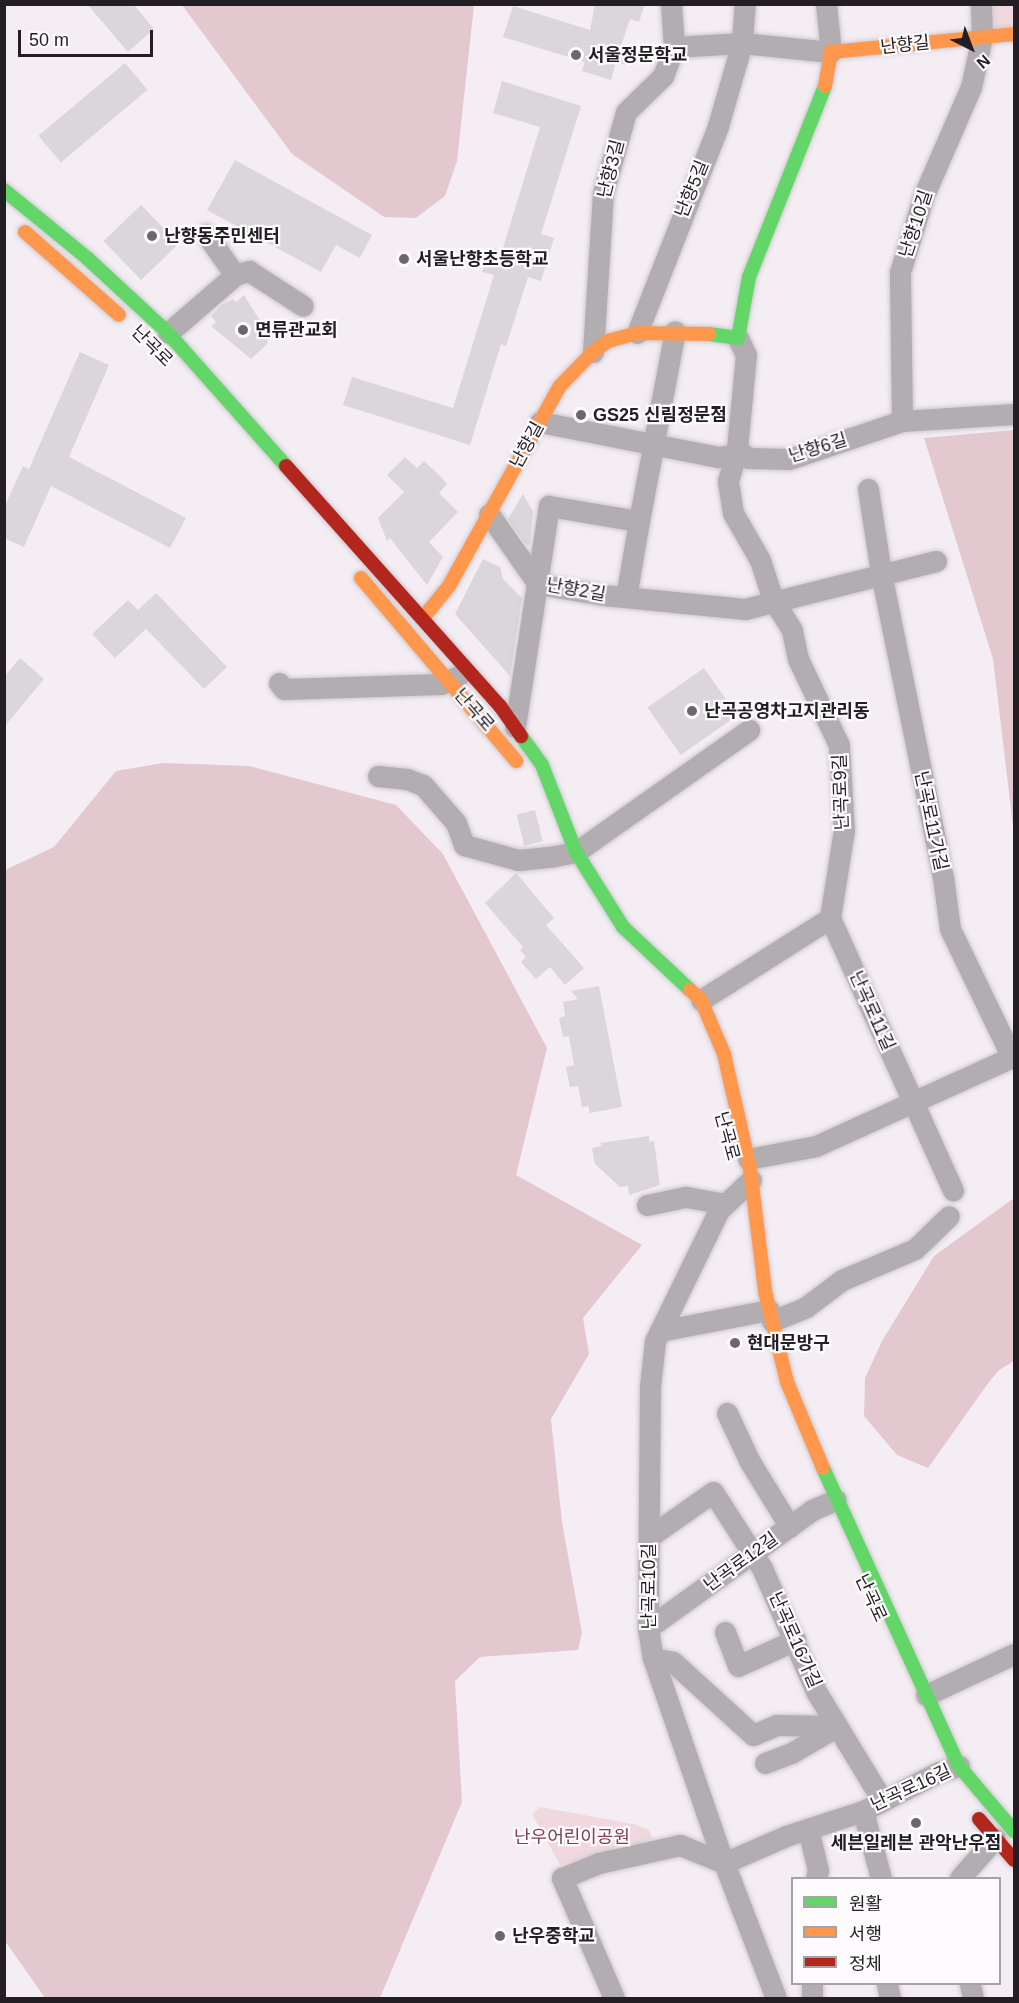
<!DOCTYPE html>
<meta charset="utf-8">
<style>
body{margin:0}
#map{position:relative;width:1019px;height:2003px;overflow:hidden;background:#f4eef4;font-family:Arial,"Noto Sans KR",sans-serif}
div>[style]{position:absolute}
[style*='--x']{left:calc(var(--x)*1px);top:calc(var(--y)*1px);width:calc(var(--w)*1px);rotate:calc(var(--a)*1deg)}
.green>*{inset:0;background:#f1d8df}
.forest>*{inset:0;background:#e3c8d0}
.building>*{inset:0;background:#dad6dc;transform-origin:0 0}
.roads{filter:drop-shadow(0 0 2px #cec9ce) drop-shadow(0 0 2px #cec9ce)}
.street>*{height:21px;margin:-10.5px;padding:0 10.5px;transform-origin:10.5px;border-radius:10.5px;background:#b2adb0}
.fast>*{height:14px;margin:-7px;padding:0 7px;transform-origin:7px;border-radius:7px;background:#63d668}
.slow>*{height:14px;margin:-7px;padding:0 7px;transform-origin:7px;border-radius:7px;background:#ff974d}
.jam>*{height:14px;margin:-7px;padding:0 7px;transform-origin:7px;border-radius:7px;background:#b3261e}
.dots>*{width:16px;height:16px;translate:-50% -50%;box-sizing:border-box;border:3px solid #fefbfe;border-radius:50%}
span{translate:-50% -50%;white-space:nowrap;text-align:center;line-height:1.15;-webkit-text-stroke:4.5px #fefbfe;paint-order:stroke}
.street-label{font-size:18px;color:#231e23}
.poi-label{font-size:18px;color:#231e23;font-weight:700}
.left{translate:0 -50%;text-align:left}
.park-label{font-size:18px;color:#7c4251}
.frame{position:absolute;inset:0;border:6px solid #231e23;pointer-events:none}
.legend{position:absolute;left:791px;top:1877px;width:210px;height:108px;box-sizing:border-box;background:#fefbfe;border:2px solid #a6a3a6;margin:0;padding:8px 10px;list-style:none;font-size:18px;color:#231e23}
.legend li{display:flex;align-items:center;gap:12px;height:30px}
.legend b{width:30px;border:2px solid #a6a3a6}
.north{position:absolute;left:941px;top:18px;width:60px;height:60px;-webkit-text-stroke:4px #fefbfe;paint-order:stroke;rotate:138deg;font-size:16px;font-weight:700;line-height:24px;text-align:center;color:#231e23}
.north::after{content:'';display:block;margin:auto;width:21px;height:27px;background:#231e23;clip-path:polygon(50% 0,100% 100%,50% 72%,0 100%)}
.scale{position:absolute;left:18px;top:30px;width:135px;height:27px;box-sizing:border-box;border:3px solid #231e23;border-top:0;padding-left:8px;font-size:18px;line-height:21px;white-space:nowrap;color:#231e23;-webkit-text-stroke:4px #fefbfe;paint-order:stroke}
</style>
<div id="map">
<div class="green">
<i style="clip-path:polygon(989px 5px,1014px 5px,1014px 27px,990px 30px)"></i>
<i style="clip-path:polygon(540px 1807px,633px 1824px,649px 1830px,653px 1839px,560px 1865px,532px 1814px)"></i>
</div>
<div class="forest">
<i style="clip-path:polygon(182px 5px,474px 5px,457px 161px,445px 196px,416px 218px,384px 217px,292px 154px)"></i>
<i style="clip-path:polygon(1014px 430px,1014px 834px,993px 659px,924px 438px)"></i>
<i style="clip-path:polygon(163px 763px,249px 766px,396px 805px,443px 854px,547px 1048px,516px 1175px,642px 1245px,583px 1318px,589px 1354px,551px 1419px,562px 1522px,582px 1633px,578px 1650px,480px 1657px,455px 1681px,462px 1802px,380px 1998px,45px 1998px,5px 1941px,5px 870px,54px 847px,116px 771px)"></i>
<i style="clip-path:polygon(1014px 1198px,1014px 1361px,999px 1370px,989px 1382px,928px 1468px,897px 1455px,864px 1416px,865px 1378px,882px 1341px,934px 1256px)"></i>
</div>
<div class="building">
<i style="clip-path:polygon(87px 4px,133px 4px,154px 29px,128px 52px)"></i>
<i style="clip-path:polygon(595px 4px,645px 4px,639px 22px,630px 19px,621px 46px,631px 49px,626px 65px,616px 62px,611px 80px,582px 71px,585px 62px,503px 37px,513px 6px,590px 30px)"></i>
<i style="left:125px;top:63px;width:35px;height:113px;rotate:50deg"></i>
<i style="clip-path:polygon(502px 81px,581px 106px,541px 234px,554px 238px,541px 281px,528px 277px,506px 346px,501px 344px,470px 445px,343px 405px,352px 377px,453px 408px,494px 275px,482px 272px,490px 247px,502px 251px,540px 127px,493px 113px)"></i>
<i style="clip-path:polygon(235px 160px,372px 235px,360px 258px,336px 245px,321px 272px,207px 210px)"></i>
<i style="left:141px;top:205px;width:54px;height:52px;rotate:46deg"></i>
<i style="clip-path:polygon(244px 295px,264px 327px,268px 343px,251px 359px,211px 326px,216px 322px,211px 316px,222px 305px,233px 299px,236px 302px)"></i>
<i style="clip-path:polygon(80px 352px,109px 365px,69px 457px,186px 518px,170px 548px,51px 486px,24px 547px,4px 538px,4px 508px,23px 466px,29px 469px)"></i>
<i style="clip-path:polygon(405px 457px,417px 468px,424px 461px,440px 476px,447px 484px,439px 493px,458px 512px,429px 542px,443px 557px,427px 585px,390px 538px,387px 541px,378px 518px,404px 492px,387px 475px)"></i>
<i style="clip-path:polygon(523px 494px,533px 511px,530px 545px,526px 545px,508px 519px)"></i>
<i style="clip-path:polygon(483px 559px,500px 567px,503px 579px,522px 598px,510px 676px,455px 614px)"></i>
<i style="clip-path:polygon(156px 593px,227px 667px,204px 689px,146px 629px,115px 658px,92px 634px,128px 600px,138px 610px)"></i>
<i style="clip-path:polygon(20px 658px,44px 679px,4px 727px,4px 677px)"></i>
<i style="left:704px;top:668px;width:58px;height:69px;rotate:55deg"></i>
<i style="left:535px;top:810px;width:32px;height:19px;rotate:76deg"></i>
<i style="clip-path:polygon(516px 873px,554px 918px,546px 925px,584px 968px,565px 985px,550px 967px,536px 979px,521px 962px,526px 957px,520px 950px,523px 947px,485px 903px)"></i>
<i style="clip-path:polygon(599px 986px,622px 1107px,590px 1113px,588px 1106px,582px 1107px,578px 1086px,570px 1087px,566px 1067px,574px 1065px,569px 1036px,563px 1037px,559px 1018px,565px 1016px,563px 1002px,578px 999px,571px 991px)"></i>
<i style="clip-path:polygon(649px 1136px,649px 1142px,654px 1141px,660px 1185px,629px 1195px,628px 1186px,620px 1187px,595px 1164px,592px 1148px,602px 1146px,600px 1143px)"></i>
</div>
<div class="roads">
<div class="street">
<i style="--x:674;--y:47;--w:68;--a:-3.4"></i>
<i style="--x:742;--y:43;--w:89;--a:5.8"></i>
<i style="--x:831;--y:52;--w:48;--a:-95.9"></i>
<i style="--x:206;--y:234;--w:50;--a:54.7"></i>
<i style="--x:168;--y:333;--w:89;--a:-40.9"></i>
<i style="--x:235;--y:275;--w:15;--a:-16"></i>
<i style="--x:249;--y:271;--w:64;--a:32.9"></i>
<i style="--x:637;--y:333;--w:222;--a:-68.6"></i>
<i style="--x:718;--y:126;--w:86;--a:-73.9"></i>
<i style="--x:742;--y:43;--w:39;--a:-86"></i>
<i style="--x:738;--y:338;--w:19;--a:65"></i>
<i style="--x:746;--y:355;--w:94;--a:95.5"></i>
<i style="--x:737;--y:449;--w:14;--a:39"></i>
<i style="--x:748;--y:458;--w:41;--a:1.4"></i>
<i style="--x:789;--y:459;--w:119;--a:-18.6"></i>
<i style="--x:902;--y:421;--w:112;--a:-3.6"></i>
<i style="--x:593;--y:352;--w:159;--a:-86.4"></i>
<i style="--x:603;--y:193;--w:84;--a:-74.1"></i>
<i style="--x:626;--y:112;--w:52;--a:-44.2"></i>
<i style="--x:663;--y:76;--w:31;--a:-69"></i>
<i style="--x:674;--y:47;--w:43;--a:-94"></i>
<i style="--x:902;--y:421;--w:149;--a:-90.8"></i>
<i style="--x:900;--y:272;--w:81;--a:-72.7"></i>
<i style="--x:924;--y:195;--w:118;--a:-66.5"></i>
<i style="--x:971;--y:87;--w:51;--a:-77.6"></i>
<i style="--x:982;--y:37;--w:33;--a:-92"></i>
<i style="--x:540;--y:422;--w:181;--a:11.1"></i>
<i style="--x:718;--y:457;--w:18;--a:-9"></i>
<i style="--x:868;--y:489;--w:85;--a:81.2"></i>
<i style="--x:881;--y:573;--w:310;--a:78.5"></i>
<i style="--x:943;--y:877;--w:52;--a:82.3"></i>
<i style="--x:950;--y:929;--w:142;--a:64.2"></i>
<i style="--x:489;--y:514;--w:85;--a:55"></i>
<i style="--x:538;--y:584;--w:66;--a:9.6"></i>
<i style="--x:603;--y:595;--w:143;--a:5.6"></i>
<i style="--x:745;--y:609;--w:197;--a:-14.1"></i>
<i style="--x:639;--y:521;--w:193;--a:-79.3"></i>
<i style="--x:279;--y:683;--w:8;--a:50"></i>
<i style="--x:284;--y:689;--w:157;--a:-1.8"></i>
<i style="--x:441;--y:684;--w:19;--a:-25"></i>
<i style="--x:515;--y:727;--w:224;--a:-81.3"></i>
<i style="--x:549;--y:506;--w:91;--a:9.5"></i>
<i style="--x:639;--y:521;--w:77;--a:99.7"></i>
<i style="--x:378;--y:776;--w:29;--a:6"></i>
<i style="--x:407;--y:779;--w:17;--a:21"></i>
<i style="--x:423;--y:785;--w:50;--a:49"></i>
<i style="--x:456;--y:823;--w:23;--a:70"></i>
<i style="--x:464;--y:845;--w:57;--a:15.3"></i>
<i style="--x:519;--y:860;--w:36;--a:-6"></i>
<i style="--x:555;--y:856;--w:21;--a:-11"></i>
<i style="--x:576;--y:852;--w:212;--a:-35.2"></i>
<i style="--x:830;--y:918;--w:299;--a:65.7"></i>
<i style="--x:701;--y:1000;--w:153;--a:-32.4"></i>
<i style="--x:830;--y:918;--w:89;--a:-81"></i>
<i style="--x:844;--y:830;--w:85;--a:-93.4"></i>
<i style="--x:839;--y:745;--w:95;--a:-115.5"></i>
<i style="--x:798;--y:659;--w:30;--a:-102"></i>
<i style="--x:792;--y:630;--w:36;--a:-122"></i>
<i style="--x:773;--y:600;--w:42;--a:-108"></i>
<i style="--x:760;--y:560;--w:54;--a:-119.9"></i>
<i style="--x:733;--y:513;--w:32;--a:-99"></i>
<i style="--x:728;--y:481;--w:33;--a:-74"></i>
<i style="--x:748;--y:1159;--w:69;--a:-10.8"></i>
<i style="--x:816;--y:1146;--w:217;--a:-24.4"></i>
<i style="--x:751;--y:1180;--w:44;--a:136.8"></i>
<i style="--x:719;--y:1210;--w:146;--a:116"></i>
<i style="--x:655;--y:1341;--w:45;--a:96.3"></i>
<i style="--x:650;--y:1386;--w:242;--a:90.5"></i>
<i style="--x:648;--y:1628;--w:30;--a:81"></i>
<i style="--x:653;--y:1658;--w:208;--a:71"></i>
<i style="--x:721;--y:1855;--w:153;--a:69"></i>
<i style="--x:647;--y:1205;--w:40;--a:-12"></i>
<i style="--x:686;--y:1197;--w:39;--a:10"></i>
<i style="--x:772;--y:1321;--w:37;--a:-22"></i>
<i style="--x:806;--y:1307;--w:45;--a:-36.9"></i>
<i style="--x:842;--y:1280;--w:79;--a:-23"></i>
<i style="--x:915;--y:1249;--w:47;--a:-44.1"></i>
<i style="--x:660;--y:1331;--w:111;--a:-10.9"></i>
<i style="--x:727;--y:1413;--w:54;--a:64.9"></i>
<i style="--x:750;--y:1462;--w:76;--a:58.4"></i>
<i style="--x:649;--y:1537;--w:78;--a:-35.1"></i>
<i style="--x:713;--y:1492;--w:90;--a:57.2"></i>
<i style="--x:762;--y:1568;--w:137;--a:66.3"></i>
<i style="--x:817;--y:1693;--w:125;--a:58.7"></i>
<i style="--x:648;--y:1628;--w:202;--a:-35.7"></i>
<i style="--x:812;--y:1510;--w:26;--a:-23"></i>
<i style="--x:725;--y:1632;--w:36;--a:69"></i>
<i style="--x:738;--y:1666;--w:63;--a:-24.5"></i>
<i style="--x:653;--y:1658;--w:20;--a:11"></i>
<i style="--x:673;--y:1662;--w:108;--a:42.4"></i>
<i style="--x:753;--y:1735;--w:25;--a:-23"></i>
<i style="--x:776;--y:1725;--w:61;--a:0.9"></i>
<i style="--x:926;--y:1695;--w:97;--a:-25"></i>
<i style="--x:765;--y:1763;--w:30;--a:-21"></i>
<i style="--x:793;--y:1752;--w:50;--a:-30.2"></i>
<i style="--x:863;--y:1811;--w:69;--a:75"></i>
<i style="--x:808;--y:1829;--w:42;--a:76.3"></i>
<i style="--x:818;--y:1870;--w:8;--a:104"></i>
<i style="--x:960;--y:1878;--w:53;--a:-48.8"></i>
<i style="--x:812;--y:1984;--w:14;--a:90"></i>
<i style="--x:887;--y:1984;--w:14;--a:78"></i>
<i style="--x:970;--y:1984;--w:14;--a:78"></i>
<i style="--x:614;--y:1998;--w:131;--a:-113.4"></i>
<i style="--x:562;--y:1878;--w:40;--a:-22"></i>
<i style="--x:599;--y:1863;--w:83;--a:-12.5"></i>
<i style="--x:680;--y:1845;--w:48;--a:22.2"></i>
<i style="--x:724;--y:1863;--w:68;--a:-23.5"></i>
<i style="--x:786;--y:1836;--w:81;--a:-18"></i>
<i style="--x:863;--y:1811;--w:85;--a:-27.2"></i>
<i style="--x:939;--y:1772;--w:21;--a:-17"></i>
</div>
<div class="fast">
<i style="--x:4;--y:190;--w:107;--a:39.3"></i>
<i style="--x:87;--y:258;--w:110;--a:42.8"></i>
<i style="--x:168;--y:333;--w:178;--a:48.4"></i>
<i style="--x:709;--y:334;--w:29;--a:8"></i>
<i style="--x:738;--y:338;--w:62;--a:-79.8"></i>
<i style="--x:749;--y:277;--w:206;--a:-68.3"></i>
<i style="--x:521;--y:736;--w:36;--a:54"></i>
<i style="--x:542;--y:765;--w:93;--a:68.7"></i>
<i style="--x:576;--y:852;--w:89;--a:57.9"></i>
<i style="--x:623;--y:927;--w:92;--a:43.2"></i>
<i style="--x:823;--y:1468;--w:328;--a:65.5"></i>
<i style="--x:959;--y:1766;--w:85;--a:49.8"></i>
</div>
<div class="slow">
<i style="--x:825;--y:86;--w:35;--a:-80"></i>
<i style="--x:831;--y:52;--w:184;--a:-5.6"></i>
<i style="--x:25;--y:232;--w:125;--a:41.4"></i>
<i style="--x:361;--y:578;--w:240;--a:49.7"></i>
<i style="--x:423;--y:618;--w:41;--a:-50.9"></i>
<i style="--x:449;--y:586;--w:229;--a:-61"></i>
<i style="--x:560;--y:386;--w:47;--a:-45.9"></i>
<i style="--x:593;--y:352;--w:19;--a:-36"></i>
<i style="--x:608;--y:341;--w:30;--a:-15"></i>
<i style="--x:637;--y:333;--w:72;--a:0.8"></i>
<i style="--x:690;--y:990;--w:15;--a:42"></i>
<i style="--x:701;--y:1000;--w:59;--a:66.9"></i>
<i style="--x:724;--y:1054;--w:117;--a:77.2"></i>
<i style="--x:750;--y:1168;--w:124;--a:83"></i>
<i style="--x:765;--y:1291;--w:94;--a:76.4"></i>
<i style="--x:787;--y:1382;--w:93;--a:67.3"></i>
</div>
<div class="jam">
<i style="--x:286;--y:466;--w:322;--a:48.3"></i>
<i style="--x:500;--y:706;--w:37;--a:55"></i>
<i style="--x:979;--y:1819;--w:54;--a:49.5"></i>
</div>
</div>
<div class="dots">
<i style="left:576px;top:55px;background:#6c676c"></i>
<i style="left:152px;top:236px;background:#6c676c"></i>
<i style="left:404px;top:259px;background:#6c676c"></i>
<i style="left:243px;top:330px;background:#6c676c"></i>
<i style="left:581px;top:415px;background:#6c676c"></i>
<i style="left:692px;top:711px;background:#6c676c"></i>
<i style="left:735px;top:1343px;background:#6c676c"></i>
<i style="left:916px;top:1823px;background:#6c676c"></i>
<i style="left:500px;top:1936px;background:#6c676c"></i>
</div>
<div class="street-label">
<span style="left:905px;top:45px;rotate:-6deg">난향길</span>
<span style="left:611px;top:169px;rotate:-76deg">난향3길</span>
<span style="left:692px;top:189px;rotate:-68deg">난향5길</span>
<span style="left:916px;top:224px;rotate:-72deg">난향10길</span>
<span style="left:152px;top:346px;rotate:45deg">난곡로</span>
<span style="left:527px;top:445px;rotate:-61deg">난향길</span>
<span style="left:818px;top:448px;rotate:-17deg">난향6길</span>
<span style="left:576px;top:590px;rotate:10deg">난향2길</span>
<span style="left:474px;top:710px;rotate:49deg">난곡로</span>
<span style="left:841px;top:792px;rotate:-92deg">난곡로9길</span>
<span style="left:931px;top:821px;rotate:78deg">난곡로11가길</span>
<span style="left:872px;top:1011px;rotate:66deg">난곡로11길</span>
<span style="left:727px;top:1136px;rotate:75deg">난곡로</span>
<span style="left:741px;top:1562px;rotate:-36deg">난곡로12길</span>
<span style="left:649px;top:1586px;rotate:-90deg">난곡로10길</span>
<span style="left:871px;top:1598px;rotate:65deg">난곡로</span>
<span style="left:795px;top:1640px;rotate:66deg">난곡로16가길</span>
<span style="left:911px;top:1788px;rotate:-25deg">난곡로16길</span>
</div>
<div class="poi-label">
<span class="left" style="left:588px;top:55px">서울정문학교</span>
<span class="left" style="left:164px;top:236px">난향동주민센터</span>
<span class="left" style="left:416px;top:259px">서울난향초등학교</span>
<span class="left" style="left:255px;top:330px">면류관교회</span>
<span class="left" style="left:593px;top:415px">GS25 신림정문점</span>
<span class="left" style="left:704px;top:711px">난곡공영차고지관리동</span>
<span class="left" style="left:747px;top:1343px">현대문방구</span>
<span style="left:916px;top:1843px">세븐일레븐 관악난우점</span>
<span class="left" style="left:512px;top:1936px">난우중학교</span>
</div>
<div class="park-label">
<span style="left:572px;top:1837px">난우어린이공원</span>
</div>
<div class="frame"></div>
<ul class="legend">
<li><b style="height:8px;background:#63d668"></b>원활</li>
<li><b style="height:8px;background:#ff974d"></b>서행</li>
<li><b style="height:8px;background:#b3261e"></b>정체</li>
</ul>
<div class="north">N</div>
<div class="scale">50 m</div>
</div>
